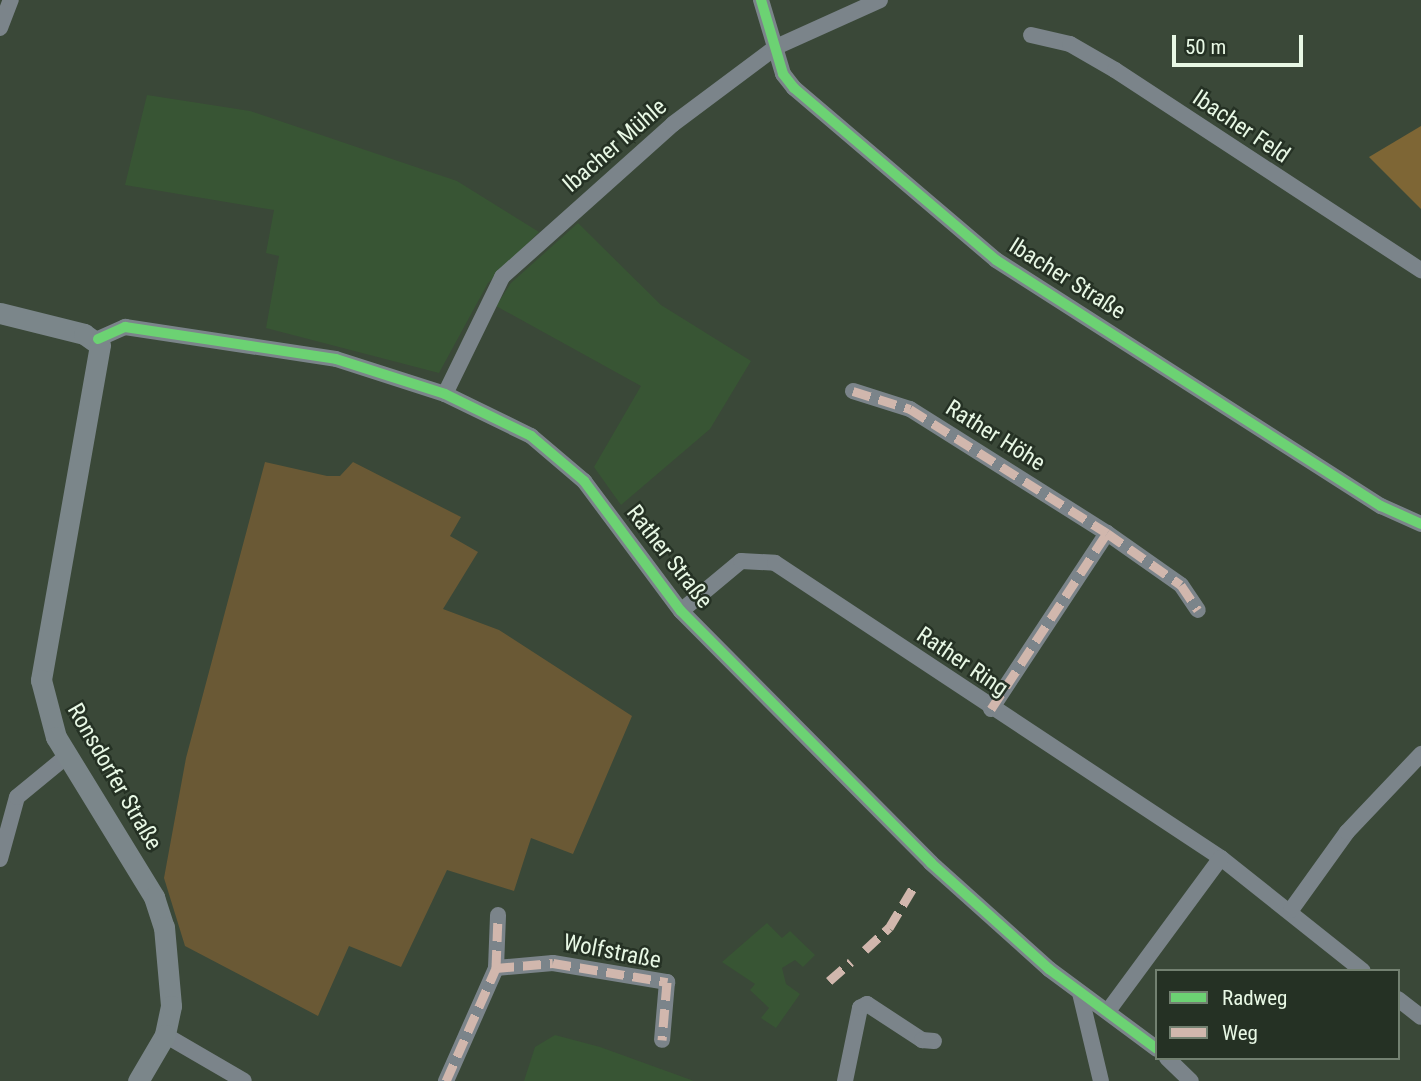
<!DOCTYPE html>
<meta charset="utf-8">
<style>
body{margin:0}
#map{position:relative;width:1421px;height:1081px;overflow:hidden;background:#3a4838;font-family:"Roboto Condensed",sans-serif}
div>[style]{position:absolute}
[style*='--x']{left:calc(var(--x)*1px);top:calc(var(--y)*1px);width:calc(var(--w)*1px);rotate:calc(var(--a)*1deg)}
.built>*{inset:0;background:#385534}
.green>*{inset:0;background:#6a5935}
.forest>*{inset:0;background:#7e6635}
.minor>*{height:16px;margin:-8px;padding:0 8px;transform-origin:8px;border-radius:8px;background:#7b848a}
.secondary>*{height:21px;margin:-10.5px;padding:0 10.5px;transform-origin:10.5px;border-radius:10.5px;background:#7b868a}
.quiet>*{height:9px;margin-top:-4.5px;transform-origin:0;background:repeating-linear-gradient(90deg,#d1b7ad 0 18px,transparent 0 27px)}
.cycleway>*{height:10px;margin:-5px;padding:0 5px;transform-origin:5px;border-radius:5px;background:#6cd273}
span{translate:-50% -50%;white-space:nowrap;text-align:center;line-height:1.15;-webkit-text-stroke:5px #253124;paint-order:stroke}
.street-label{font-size:23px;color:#e8f8e5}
.legend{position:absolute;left:1155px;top:969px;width:245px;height:91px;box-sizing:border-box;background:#253124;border:2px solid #738171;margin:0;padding:9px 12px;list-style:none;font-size:21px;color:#e8f8e5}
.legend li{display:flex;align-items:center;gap:14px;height:35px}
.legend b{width:35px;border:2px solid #738171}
.scale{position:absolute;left:1172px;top:35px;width:131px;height:32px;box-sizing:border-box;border:4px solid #e8f8e5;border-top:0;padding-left:9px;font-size:21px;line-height:24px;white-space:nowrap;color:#e8f8e5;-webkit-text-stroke:5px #253124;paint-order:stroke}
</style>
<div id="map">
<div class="built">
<i style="clip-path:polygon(147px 95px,250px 111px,457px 181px,539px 232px,488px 283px,439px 373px,266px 328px,279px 256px,266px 253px,274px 210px,125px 185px)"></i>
<i style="clip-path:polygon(578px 223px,661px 305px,751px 361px,710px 429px,621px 505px,594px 467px,641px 386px,496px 306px,511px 283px)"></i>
<i style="clip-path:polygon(767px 923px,782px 938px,790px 931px,815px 955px,803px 967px,795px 960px,782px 968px,786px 984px,800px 994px,776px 1028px,761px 1018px,769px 1008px,750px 990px,755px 984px,722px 962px)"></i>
<i style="clip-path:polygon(555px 1035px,600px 1047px,694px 1081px,524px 1081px,535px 1047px)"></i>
</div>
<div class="green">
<i style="clip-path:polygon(265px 462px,327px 476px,340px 476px,353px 462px,461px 517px,450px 536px,478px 552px,443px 609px,499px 630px,632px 716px,573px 854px,531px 838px,514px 891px,447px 870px,401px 967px,349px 946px,318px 1016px,185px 946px,164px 878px,186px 758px)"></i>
</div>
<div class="forest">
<i style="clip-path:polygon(1421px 126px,1421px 209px,1369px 157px)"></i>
</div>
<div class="minor">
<i style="--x:761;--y:0;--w:77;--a:73.4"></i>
<i style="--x:783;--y:74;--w:18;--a:52"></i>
<i style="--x:794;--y:88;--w:265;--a:40.4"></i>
<i style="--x:996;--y:260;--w:457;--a:32.6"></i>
<i style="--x:1381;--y:506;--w:44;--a:24.2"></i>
<i style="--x:0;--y:28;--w:30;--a:-69"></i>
<i style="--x:1031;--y:35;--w:40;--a:13"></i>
<i style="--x:1070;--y:44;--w:52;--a:30"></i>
<i style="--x:1115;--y:70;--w:366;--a:33.2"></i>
<i style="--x:98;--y:339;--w:30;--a:-24"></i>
<i style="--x:125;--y:327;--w:213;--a:8.6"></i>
<i style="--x:336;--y:359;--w:114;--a:17.8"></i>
<i style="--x:445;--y:394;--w:96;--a:26"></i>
<i style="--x:531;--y:436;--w:70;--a:40.3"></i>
<i style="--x:584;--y:481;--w:162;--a:53.3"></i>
<i style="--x:681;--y:611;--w:355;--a:45.2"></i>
<i style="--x:931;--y:863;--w:159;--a:41.9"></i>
<i style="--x:1049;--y:969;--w:134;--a:36.5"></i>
<i style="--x:853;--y:391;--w:60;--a:17.5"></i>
<i style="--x:910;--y:409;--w:233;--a:32.2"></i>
<i style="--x:445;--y:394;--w:130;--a:-64"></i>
<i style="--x:502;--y:277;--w:229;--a:-41.8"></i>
<i style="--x:673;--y:124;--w:129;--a:-36.8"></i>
<i style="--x:776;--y:47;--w:114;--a:-24.3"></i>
<i style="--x:681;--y:611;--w:78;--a:-39.8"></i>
<i style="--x:741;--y:561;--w:34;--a:3"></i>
<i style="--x:775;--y:563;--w:535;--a:33.48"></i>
<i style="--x:1221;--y:858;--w:181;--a:38.5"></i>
<i style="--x:991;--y:709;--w:211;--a:-56.6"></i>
<i style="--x:1107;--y:533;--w:90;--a:35.1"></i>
<i style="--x:1181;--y:585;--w:30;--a:56"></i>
<i style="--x:0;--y:859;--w:64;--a:-74.7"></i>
<i style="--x:17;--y:797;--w:65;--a:-39.4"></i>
<i style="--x:1291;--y:910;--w:96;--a:-54.3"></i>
<i style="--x:1347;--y:832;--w:108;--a:-46.5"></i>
<i style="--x:496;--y:968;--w:57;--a:-5"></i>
<i style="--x:553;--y:963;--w:116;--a:9.5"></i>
<i style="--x:667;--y:982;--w:58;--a:94.9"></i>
<i style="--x:1080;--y:993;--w:90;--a:76.6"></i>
<i style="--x:1398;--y:999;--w:29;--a:38"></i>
<i style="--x:1108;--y:1011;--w:190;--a:-53.6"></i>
<i style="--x:165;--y:1035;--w:91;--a:30.2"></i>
<i style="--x:1167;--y:1058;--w:33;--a:44"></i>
<i style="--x:446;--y:1081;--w:124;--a:-66.1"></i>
<i style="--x:496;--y:968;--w:53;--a:-87.8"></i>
<i style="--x:845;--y:1081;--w:75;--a:-78.4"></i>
<i style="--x:860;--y:1008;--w:8;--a:-30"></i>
<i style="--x:867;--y:1004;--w:66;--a:33.2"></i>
<i style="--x:922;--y:1040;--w:12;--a:5"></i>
</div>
<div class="secondary">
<i style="--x:0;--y:313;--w:87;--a:14"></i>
<i style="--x:84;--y:334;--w:19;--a:35"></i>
<i style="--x:100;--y:345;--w:340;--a:100"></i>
<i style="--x:41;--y:680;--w:59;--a:75.3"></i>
<i style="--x:56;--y:737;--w:188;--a:58.5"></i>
<i style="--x:154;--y:897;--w:32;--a:72"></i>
<i style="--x:164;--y:927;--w:79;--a:84.9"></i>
<i style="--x:171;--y:1006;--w:30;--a:102"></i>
<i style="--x:165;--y:1035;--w:53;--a:120.4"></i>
</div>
<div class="quiet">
<i style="--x:853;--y:391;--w:60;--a:17.5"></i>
<i style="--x:910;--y:409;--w:233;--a:32.2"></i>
<i style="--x:991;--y:709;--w:211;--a:-56.6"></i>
<i style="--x:1107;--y:533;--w:90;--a:35.1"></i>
<i style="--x:1181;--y:585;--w:30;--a:56"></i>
<i style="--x:865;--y:950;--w:33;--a:-43"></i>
<i style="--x:889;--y:928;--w:52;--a:-59"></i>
<i style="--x:496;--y:968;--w:57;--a:-5"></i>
<i style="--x:553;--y:963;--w:116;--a:9.5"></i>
<i style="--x:667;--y:982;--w:58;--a:94.9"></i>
<i style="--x:829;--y:981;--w:29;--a:-41"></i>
<i style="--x:446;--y:1081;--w:124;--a:-66.1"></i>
<i style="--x:496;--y:968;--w:53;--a:-87.8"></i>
</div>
<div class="cycleway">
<i style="--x:761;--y:0;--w:77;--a:73.4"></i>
<i style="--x:783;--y:74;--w:18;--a:52"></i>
<i style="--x:794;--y:88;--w:265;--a:40.4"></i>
<i style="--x:996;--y:260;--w:457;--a:32.6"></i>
<i style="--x:1381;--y:506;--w:44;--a:24.2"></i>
<i style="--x:98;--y:339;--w:30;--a:-24"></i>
<i style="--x:125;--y:327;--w:213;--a:8.6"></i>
<i style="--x:336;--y:359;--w:114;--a:17.8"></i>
<i style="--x:445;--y:394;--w:96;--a:26"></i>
<i style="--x:531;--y:436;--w:70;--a:40.3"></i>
<i style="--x:584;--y:481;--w:162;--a:53.3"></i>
<i style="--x:681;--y:611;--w:355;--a:45.2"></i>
<i style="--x:931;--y:863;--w:159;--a:41.9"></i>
<i style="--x:1049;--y:969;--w:134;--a:36.5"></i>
</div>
<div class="street-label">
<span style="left:1241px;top:127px;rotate:34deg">Ibacher Feld</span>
<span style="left:615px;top:146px;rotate:-41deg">Ibacher Mühle</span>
<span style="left:1067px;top:279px;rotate:32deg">Ibacher Straße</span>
<span style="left:995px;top:436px;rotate:32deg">Rather Höhe</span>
<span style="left:669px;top:557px;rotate:52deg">Rather Straße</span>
<span style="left:962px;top:662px;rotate:34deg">Rather Ring</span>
<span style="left:114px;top:777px;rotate:60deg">Ronsdorfer Straße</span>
<span style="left:612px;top:952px;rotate:11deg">Wolfstraße</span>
</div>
<ul class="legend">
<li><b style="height:9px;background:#6cd273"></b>Radweg</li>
<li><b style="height:9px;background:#d1b7ad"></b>Weg</li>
</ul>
<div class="scale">50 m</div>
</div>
